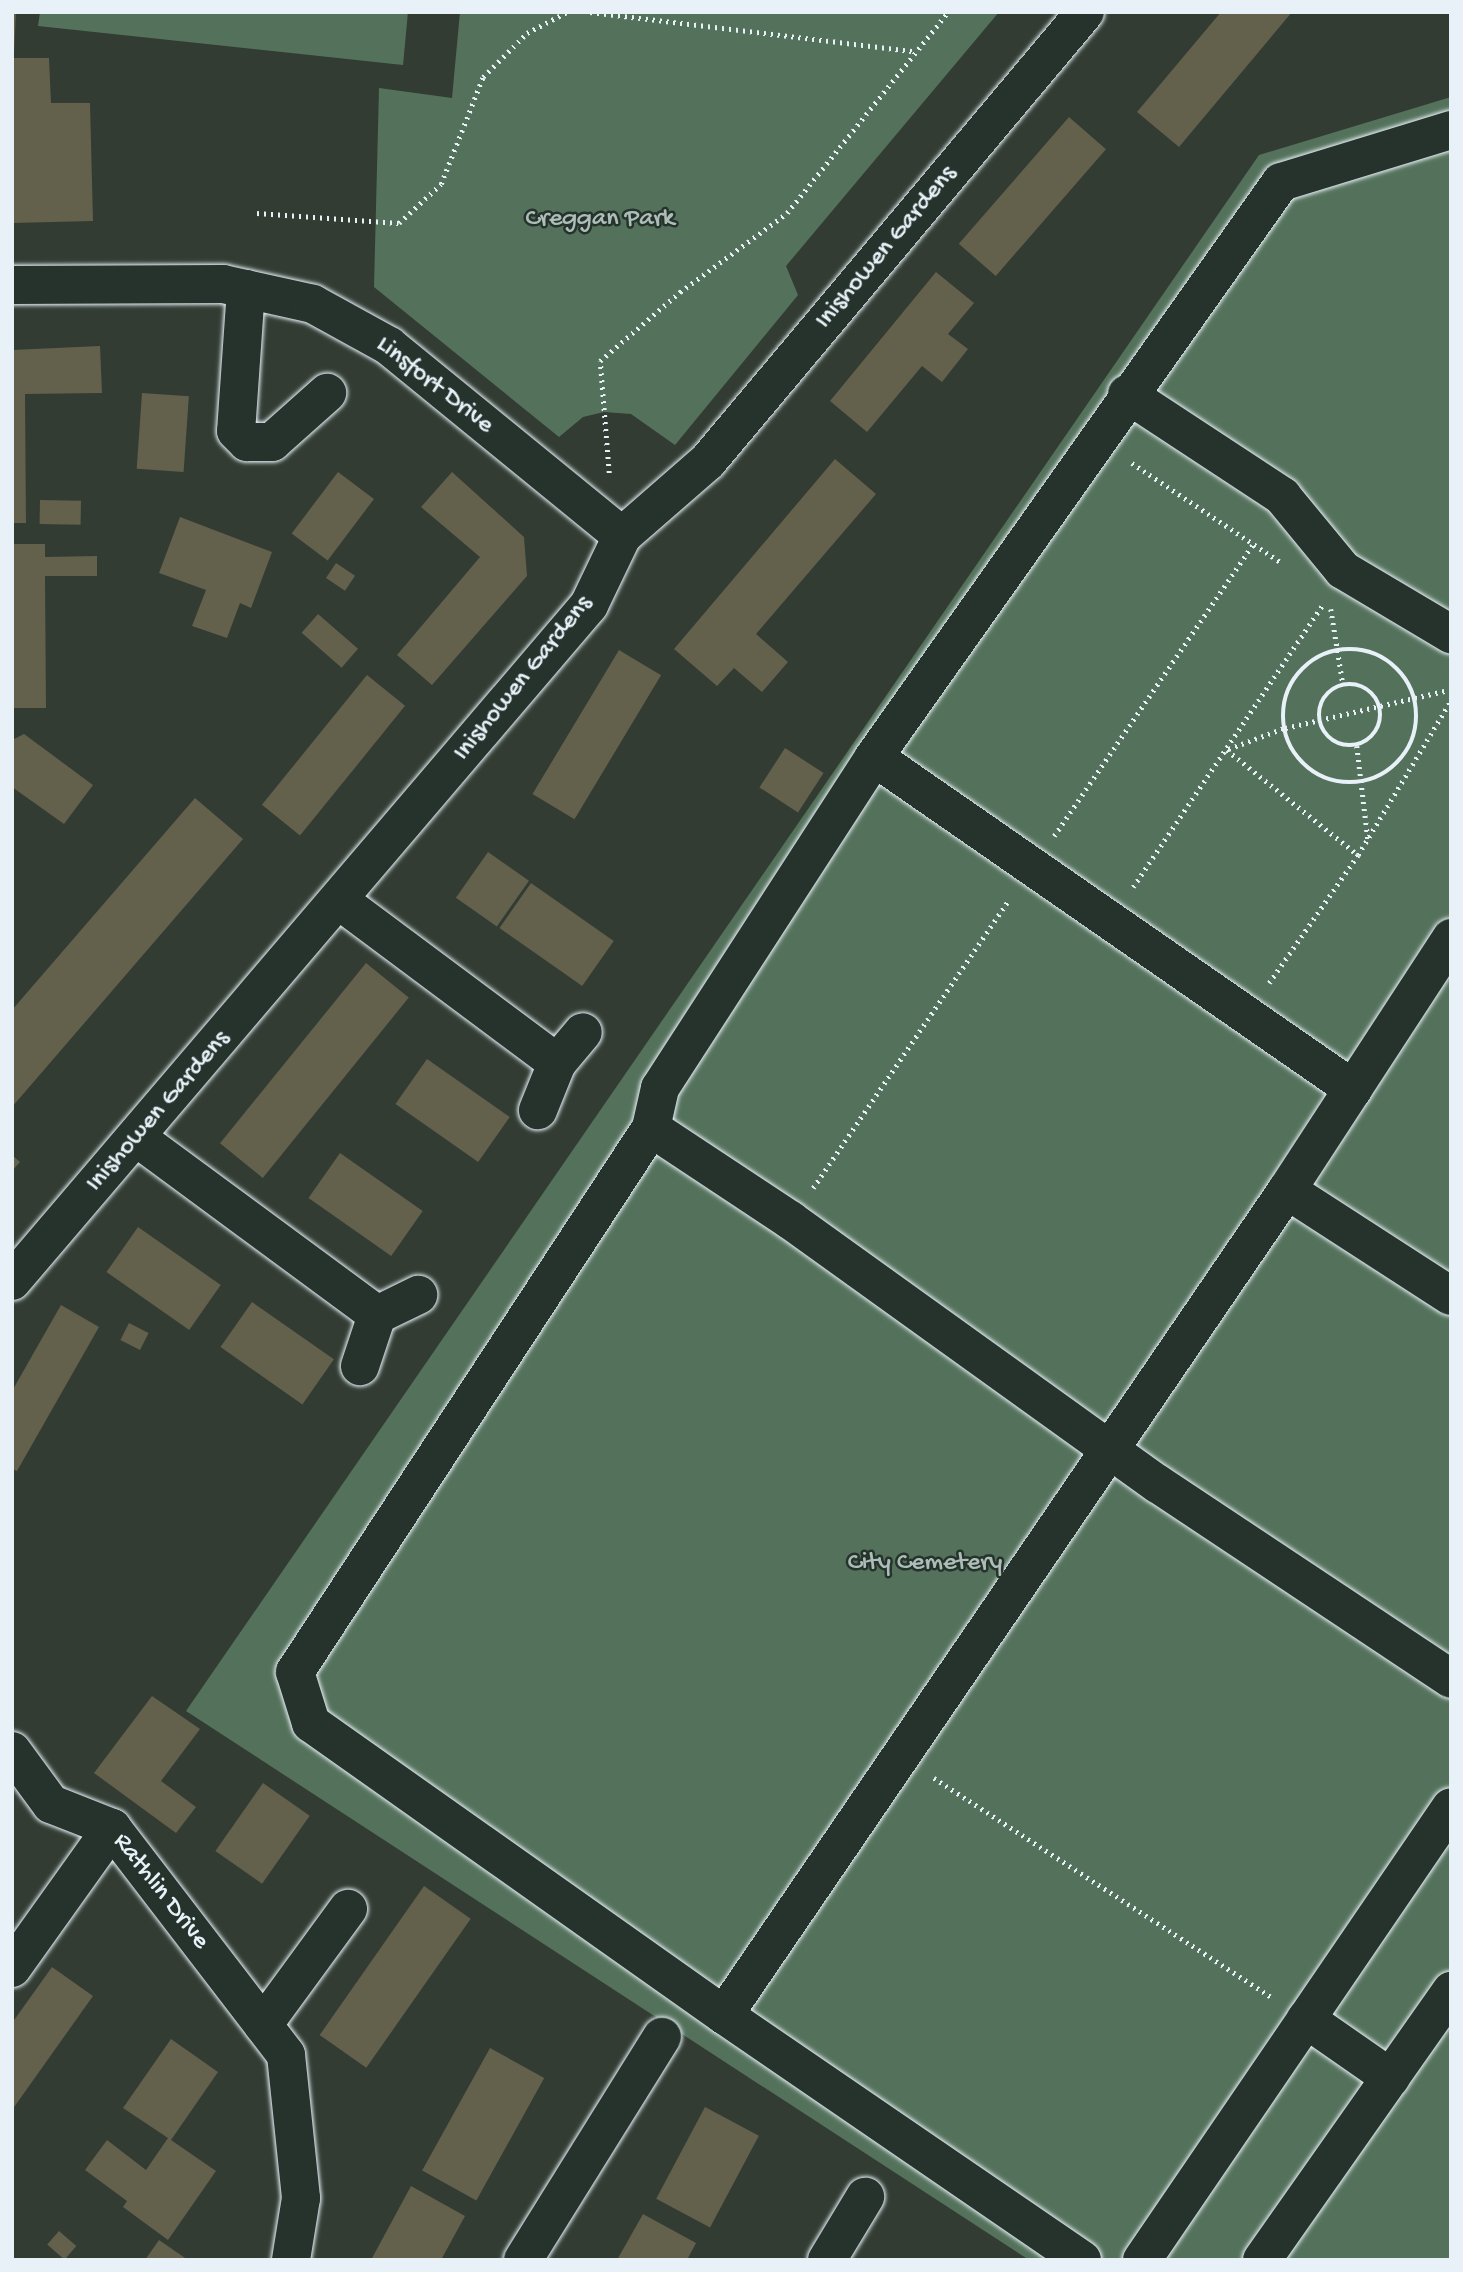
<!DOCTYPE html>
<style>
body{margin:0}
#map{position:relative;width:1463px;height:2272px;overflow:hidden;background:#323c33;font-family:"Gochi Hand",sans-serif}
div>[style]{position:absolute}
[style*='--x']{left:calc(var(--x)*1px);top:calc(var(--y)*1px);width:calc(var(--w)*1px);rotate:calc(var(--a)*1deg)}
.green>*{inset:0;background:#54725b}
.building>*{inset:0;background:#63604c;transform-origin:0 0}
.path>*{height:4.5px;margin-top:-2.25px;transform-origin:0;background:repeating-linear-gradient(90deg,#e8f1f8 0 2px,transparent 0 7px)}
.path>.ring{margin:-2.25px;padding:0;box-sizing:content-box;background:none;border:4.5px solid #e8f1f8;border-radius:50%}
.roads{filter:drop-shadow(0 0 2px #e8f1f8) drop-shadow(0 0 2px #e8f1f8)}
.minor>*{height:38px;margin:-19px;padding:0 19px;transform-origin:19px;border-radius:19px;background:#26332d}
span{translate:-50% -50%;white-space:nowrap;text-align:center;line-height:1.15;-webkit-text-stroke:5px #26332d;paint-order:stroke}
.park-label{font-size:26px;color:#adbeb9}
.street-label{font-size:26px;color:#e8f1f8}
.frame{position:absolute;inset:0;border:14px solid #e8f1f8;pointer-events:none}
</style>
<div id="map">
<div class="green">
<i style="clip-path:polygon(40px 12px,408px 12px,403px 65px,38px 26px)"></i>
<i style="clip-path:polygon(460px 12px,999px 12px,786px 266px,798px 295px,675px 445px,631px 414px,604px 412px,583px 417px,559px 437px,374px 287px,379px 88px,452px 98px)"></i>
<i style="clip-path:polygon(1451px 97px,1451px 2260px,1029px 2260px,186px 1711px,1259px 155px)"></i>
</div>
<div class="building">
<i style="clip-path:polygon(12px 12px,16px 12px,14px 53px,12px 53px)"></i>
<i style="clip-path:polygon(1221px 12px,1292px 12px,1179px 147px,1137px 112px)"></i>
<i style="clip-path:polygon(12px 58px,49px 58px,51px 103px,90px 103px,93px 221px,12px 223px)"></i>
<i style="left:1069px;top:117px;width:49px;height:168px;rotate:41deg"></i>
<i style="clip-path:polygon(936px 272px,974px 303px,948px 334px,968px 349px,942px 382px,922px 366px,867px 432px,830px 401px)"></i>
<i style="clip-path:polygon(100px 346px,102px 393px,25px 394px,26px 523px,12px 523px,12px 350px)"></i>
<i style="left:142px;top:393px;width:47px;height:76px;rotate:4deg"></i>
<i style="clip-path:polygon(835px 459px,876px 494px,756px 634px,788px 662px,762px 692px,734px 668px,717px 686px,674px 649px)"></i>
<i style="left:338px;top:472px;width:45px;height:77px;rotate:37deg"></i>
<i style="clip-path:polygon(452px 472px,524px 537px,527px 576px,432px 685px,397px 655px,480px 557px,421px 507px)"></i>
<i style="left:40px;top:500px;width:41px;height:24px;rotate:1deg"></i>
<i style="clip-path:polygon(180px 517px,272px 552px,251px 608px,240px 603px,227px 638px,192px 626px,206px 590px,159px 573px)"></i>
<i style="clip-path:polygon(12px 544px,45px 544px,45px 557px,97px 556px,97px 576px,45px 576px,46px 708px,12px 708px)"></i>
<i style="left:336px;top:563px;width:23px;height:18px;rotate:34deg"></i>
<i style="left:318px;top:614px;width:53px;height:25px;rotate:41deg"></i>
<i style="left:619px;top:650px;width:49px;height:168px;rotate:31deg"></i>
<i style="left:367px;top:675px;width:49px;height:167px;rotate:39deg"></i>
<i style="clip-path:polygon(24px 734px,93px 785px,64px 824px,12px 787px,12px 740px)"></i>
<i style="left:785px;top:748px;width:46px;height:47px;rotate:33deg"></i>
<i style="clip-path:polygon(195px 798px,243px 839px,12px 1107px,12px 1010px)"></i>
<i style="left:488px;top:852px;width:50px;height:56px;rotate:35deg"></i>
<i style="left:531px;top:883px;width:101px;height:55px;rotate:35deg"></i>
<i style="left:366px;top:963px;width:55px;height:232px;rotate:39deg"></i>
<i style="left:427px;top:1059px;width:101px;height:55px;rotate:35deg"></i>
<i style="left:340px;top:1153px;width:101px;height:55px;rotate:35deg"></i>
<i style="clip-path:polygon(12px 1155px,20px 1162px,12px 1171px)"></i>
<i style="left:138px;top:1227px;width:101px;height:55px;rotate:35deg"></i>
<i style="left:252px;top:1302px;width:100px;height:55px;rotate:35deg"></i>
<i style="clip-path:polygon(61px 1305px,99px 1327px,17px 1471px,12px 1469px,12px 1391px)"></i>
<i style="left:129px;top:1323px;width:22px;height:19px;rotate:27deg"></i>
<i style="clip-path:polygon(152px 1696px,200px 1729px,161px 1781px,196px 1807px,176px 1833px,94px 1773px)"></i>
<i style="left:263px;top:1783px;width:57px;height:83px;rotate:35deg"></i>
<i style="left:424px;top:1886px;width:57px;height:182px;rotate:35deg"></i>
<i style="clip-path:polygon(52px 1967px,93px 1996px,12px 2110px,12px 2023px)"></i>
<i style="clip-path:polygon(171px 2039px,218px 2072px,171px 2140px,216px 2171px,168px 2240px,123px 2207px,127px 2201px,85px 2170px,107px 2140px,146px 2170px,168px 2138px,123px 2108px)"></i>
<i style="left:490px;top:2048px;width:62px;height:140px;rotate:29deg"></i>
<i style="left:705px;top:2107px;width:61px;height:104px;rotate:28deg"></i>
<i style="clip-path:polygon(411px 2186px,465px 2216px,441px 2260px,371px 2260px)"></i>
<i style="clip-path:polygon(643px 2214px,696px 2243px,687px 2260px,617px 2260px)"></i>
<i style="left:59px;top:2231px;width:23px;height:18px;rotate:41deg"></i>
<i style="clip-path:polygon(159px 2240px,188px 2260px,145px 2260px)"></i>
</div>
<div class="path">
<i style="--x:590;--y:12;--w:326;--a:6.9"></i>
<i style="--x:257;--y:213;--w:142;--a:4"></i>
<i style="--x:399;--y:223;--w:57;--a:-42.9"></i>
<i style="--x:441;--y:184;--w:115;--a:-68.6"></i>
<i style="--x:483;--y:77;--w:62;--a:-45"></i>
<i style="--x:527;--y:33;--w:45;--a:-27.7"></i>
<i style="--x:1132;--y:463;--w:180;--a:33.7"></i>
<i style="--x:609;--y:473;--w:112;--a:-94.6"></i>
<i style="--x:600;--y:361;--w:106;--a:-40.8"></i>
<i style="--x:680;--y:292;--w:133;--a:-36.4"></i>
<i style="--x:787;--y:213;--w:258;--a:-51.3"></i>
<i style="--x:1331;--y:609;--w:76;--a:80.9"></i>
<i class="ring" style="left:1283px;top:649px;width:129.5px;height:129.5px"></i>
<i class="ring" style="left:1319px;top:684px;width:57.5px;height:57.5px"></i>
<i style="--x:1451;--y:690;--w:172;--a:166.9"></i>
<i style="--x:1283;--y:729;--w:60;--a:159.4"></i>
<i style="--x:1227;--y:750;--w:168;--a:38.7"></i>
<i style="--x:1358;--y:855;--w:181;--a:-59"></i>
<i style="--x:1357;--y:746;--w:94;--a:83.3"></i>
<i style="--x:1054;--y:836;--w:355;--a:-55.7"></i>
<i style="--x:1133;--y:887;--w:341;--a:-56.1"></i>
<i style="--x:1269;--y:983;--w:156;--a:-55.2"></i>
<i style="--x:813;--y:1188;--w:348;--a:-55.8"></i>
<i style="--x:934;--y:1778;--w:404;--a:33"></i>
</div>
<div class="roads">
<div class="minor">
<i style="--x:12;--y:285;--w:211;--a:-0.3"></i>
<i style="--x:223;--y:284;--w:92;--a:12.5"></i>
<i style="--x:313;--y:304;--w:87;--a:28.9"></i>
<i style="--x:389;--y:346;--w:301;--a:39.2"></i>
<i style="--x:246;--y:289;--w:142;--a:94"></i>
<i style="--x:236;--y:431;--w:16;--a:45"></i>
<i style="--x:247;--y:442;--w:25;--a:0"></i>
<i style="--x:272;--y:442;--w:74;--a:-41.7"></i>
<i style="--x:1127;--y:394;--w:186;--a:33.3"></i>
<i style="--x:1282;--y:496;--w:96;--a:50.5"></i>
<i style="--x:1343;--y:570;--w:126;--a:30.7"></i>
<i style="--x:874;--y:757;--w:583;--a:34.73"></i>
<i style="--x:340;--y:901;--w:271;--a:36.7"></i>
<i style="--x:557;--y:1063;--w:51;--a:112"></i>
<i style="--x:557;--y:1063;--w:40;--a:-50"></i>
<i style="--x:651;--y:1128;--w:167;--a:33.5"></i>
<i style="--x:790;--y:1220;--w:453;--a:35.7"></i>
<i style="--x:1158;--y:1484;--w:352;--a:33.6"></i>
<i style="--x:136;--y:1137;--w:300;--a:36.4"></i>
<i style="--x:377;--y:1315;--w:54;--a:108.4"></i>
<i style="--x:1287;--y:1190;--w:195;--a:32.9"></i>
<i style="--x:12;--y:1281;--w:889;--a:-49.52"></i>
<i style="--x:589;--y:605;--w:76;--a:-64.4"></i>
<i style="--x:622;--y:536;--w:114;--a:-41.1"></i>
<i style="--x:708;--y:461;--w:586;--a:-49.98"></i>
<i style="--x:377;--y:1315;--w:46;--a:-26"></i>
<i style="--x:12;--y:1751;--w:66;--a:53.7"></i>
<i style="--x:51;--y:1804;--w:66;--a:21.5"></i>
<i style="--x:112;--y:1828;--w:286;--a:52.5"></i>
<i style="--x:286;--y:2055;--w:144;--a:84"></i>
<i style="--x:301;--y:2198;--w:63;--a:99.2"></i>
<i style="--x:12;--y:1968;--w:172;--a:-54.5"></i>
<i style="--x:724;--y:2015;--w:506;--a:-144.74"></i>
<i style="--x:311;--y:1723;--w:53;--a:-107.4"></i>
<i style="--x:295;--y:1672;--w:650;--a:-56.8"></i>
<i style="--x:651;--y:1128;--w:41;--a:-77.3"></i>
<i style="--x:660;--y:1088;--w:394;--a:-57.1"></i>
<i style="--x:874;--y:757;--w:704;--a:-54.71"></i>
<i style="--x:1281;--y:182;--w:178;--a:-17"></i>
<i style="--x:1306;--y:2019;--w:103;--a:34.8"></i>
<i style="--x:263;--y:2025;--w:144;--a:-53.8"></i>
<i style="--x:523;--y:2260;--w:263;--a:-58.1"></i>
<i style="--x:827;--y:2260;--w:74;--a:-58.9"></i>
<i style="--x:1082;--y:2260;--w:434;--a:-145.6"></i>
<i style="--x:724;--y:2015;--w:999;--a:-55.69"></i>
<i style="--x:1287;--y:1190;--w:301;--a:-56.9"></i>
<i style="--x:1142;--y:2260;--w:548;--a:-55.7"></i>
<i style="--x:1262;--y:2260;--w:329;--a:-54.9"></i>
</div>
</div>
<div class="park-label">
<span style="left:600px;top:220px">Creggan Park</span>
<span style="left:925px;top:1564px">City Cemetery</span>
</div>
<div class="street-label">
<span style="left:887px;top:248px;rotate:-50deg">Inishowen Gardens</span>
<span style="left:434px;top:386px;rotate:38deg">Linsfort Drive</span>
<span style="left:524px;top:679px;rotate:-51deg">Inishowen Gardens</span>
<span style="left:159px;top:1112px;rotate:-49deg">Inishowen Gardens</span>
<span style="left:160px;top:1892px;rotate:52deg">Rathlin Drive</span>
</div>
<div class="frame"></div>
</div>
